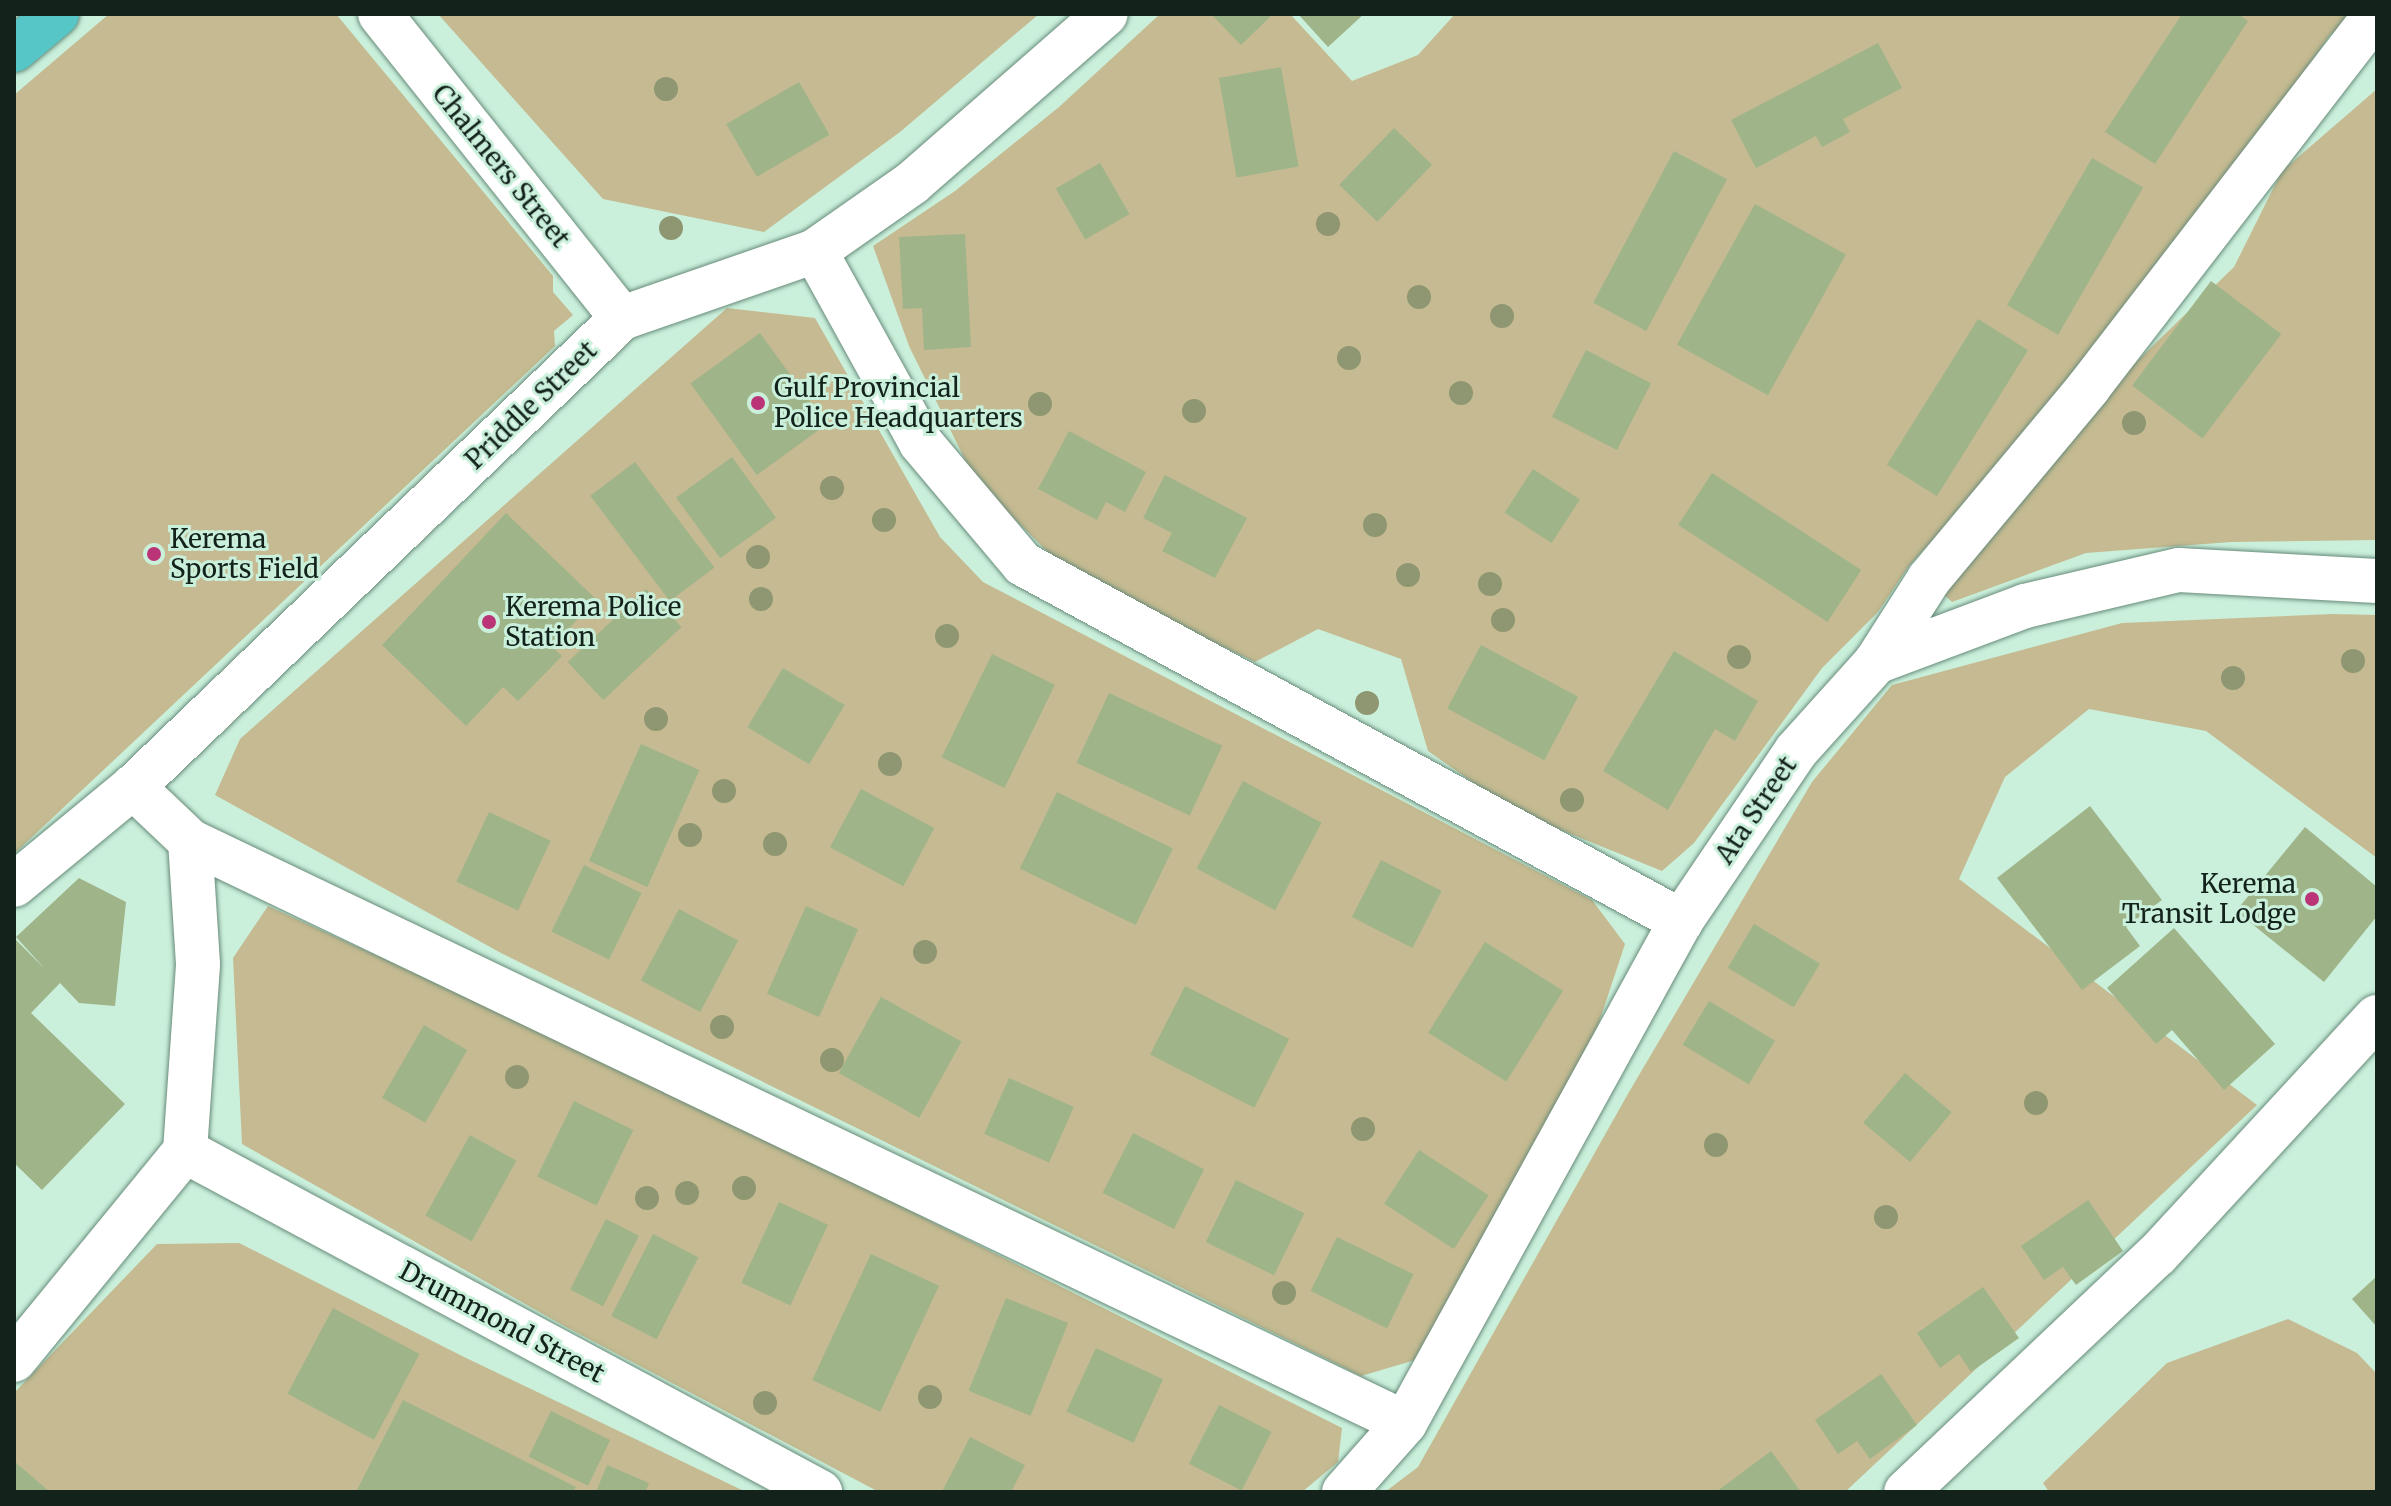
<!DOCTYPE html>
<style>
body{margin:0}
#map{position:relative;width:2391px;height:1506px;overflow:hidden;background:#caf0dc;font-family:Merriweather,serif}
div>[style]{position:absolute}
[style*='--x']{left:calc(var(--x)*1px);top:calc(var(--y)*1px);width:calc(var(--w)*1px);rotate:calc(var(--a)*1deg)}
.green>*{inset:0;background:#c5ba91}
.building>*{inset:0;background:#a0b48a;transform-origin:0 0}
.roads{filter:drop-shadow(0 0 2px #688b79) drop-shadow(0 0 2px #688b79)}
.minor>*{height:44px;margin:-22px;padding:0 22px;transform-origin:22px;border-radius:22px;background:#fff}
.highway>*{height:44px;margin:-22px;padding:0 22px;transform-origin:22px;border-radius:22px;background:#56c6c7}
.trees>*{width:24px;height:24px;margin:-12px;border-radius:50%;background:#8e9771}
.dots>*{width:22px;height:22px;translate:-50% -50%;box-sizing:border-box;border:4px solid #caf0dc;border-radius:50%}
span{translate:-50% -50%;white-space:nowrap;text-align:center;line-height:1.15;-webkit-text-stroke:6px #caf0dc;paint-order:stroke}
.street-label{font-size:26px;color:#13221b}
.poi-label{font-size:26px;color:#13221b}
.left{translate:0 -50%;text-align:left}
.right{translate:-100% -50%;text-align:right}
.frame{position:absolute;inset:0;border:16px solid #13221b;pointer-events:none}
</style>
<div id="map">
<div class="green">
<i style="clip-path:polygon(109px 14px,336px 14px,553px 276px,553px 292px,573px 315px,554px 331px,555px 346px,14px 854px,14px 95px)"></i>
<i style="clip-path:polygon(438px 14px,1039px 14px,900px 132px,764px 232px,603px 199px)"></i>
<i style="clip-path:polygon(1160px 14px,1290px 14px,1352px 81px,1418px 55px,1455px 14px,2360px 14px,2330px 35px,2264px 129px,2000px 466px,1909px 566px,1878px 612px,1822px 668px,1694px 843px,1662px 871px,1514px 811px,1428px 751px,1401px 659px,1318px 629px,1255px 662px,1069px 573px,975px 480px,909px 346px,873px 246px,955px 191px,1059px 107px)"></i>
<i style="clip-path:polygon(2377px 89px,2377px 540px,2231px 542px,2086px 553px,1952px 602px,1943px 594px,2134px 364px,2234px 267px,2282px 171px)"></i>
<i style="clip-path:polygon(727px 308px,815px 318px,940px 537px,983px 582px,1592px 900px,1625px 944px,1589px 1053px,1422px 1358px,1361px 1376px,501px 953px,215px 795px,240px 739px)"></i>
<i style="clip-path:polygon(2333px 614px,2377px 615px,2377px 858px,2206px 731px,2089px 709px,2005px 777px,1959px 879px,2257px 1105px,1845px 1492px,1385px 1492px,1418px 1467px,1629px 1092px,1812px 782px,1892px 685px,2122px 623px)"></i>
<i style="clip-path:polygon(268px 906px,656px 1083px,1342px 1428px,1338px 1462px,1302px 1492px,879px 1492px,566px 1327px,242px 1144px,233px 958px)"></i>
<i style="clip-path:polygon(239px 1243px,464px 1357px,746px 1492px,14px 1492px,15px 1392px,157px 1244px)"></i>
<i style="clip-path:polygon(2288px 1319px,2357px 1353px,2377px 1374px,2377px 1492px,2049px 1492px,2043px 1483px,2167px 1363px)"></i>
</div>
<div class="building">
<i style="clip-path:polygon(1211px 14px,1273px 14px,1241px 45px)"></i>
<i style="clip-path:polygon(1298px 14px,1364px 14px,1328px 47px)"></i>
<i style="clip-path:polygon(2182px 14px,2238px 14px,2248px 21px,2155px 164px,2105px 132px)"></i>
<i style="clip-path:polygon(1878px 43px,1902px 88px,1843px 119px,1850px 132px,1822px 147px,1816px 136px,1756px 168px,1731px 120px)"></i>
<i style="left:1281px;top:67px;width:101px;height:63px;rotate:80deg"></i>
<i style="left:799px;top:82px;width:61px;height:84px;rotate:60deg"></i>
<i style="left:1394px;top:128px;width:53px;height:79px;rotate:44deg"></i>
<i style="left:1674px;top:151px;width:60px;height:172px;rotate:28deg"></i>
<i style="left:2092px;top:158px;width:59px;height:170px;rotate:30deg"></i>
<i style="left:1100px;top:163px;width:59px;height:51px;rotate:60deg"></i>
<i style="left:1755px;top:204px;width:104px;height:161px;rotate:29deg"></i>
<i style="clip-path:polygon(965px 234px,971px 347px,924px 350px,922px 308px,903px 309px,899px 237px)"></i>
<i style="left:2211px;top:281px;width:88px;height:131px;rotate:37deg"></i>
<i style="left:1978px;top:319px;width:59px;height:172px;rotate:32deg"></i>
<i style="left:760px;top:333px;width:113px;height:86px;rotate:54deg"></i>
<i style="left:1586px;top:350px;width:73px;height:75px;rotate:27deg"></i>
<i style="clip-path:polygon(1069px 431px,1146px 472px,1125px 512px,1106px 502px,1097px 520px,1038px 489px)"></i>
<i style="left:732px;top:457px;width:75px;height:69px;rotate:54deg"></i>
<i style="left:635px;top:462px;width:132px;height:56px;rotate:53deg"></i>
<i style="left:1533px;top:469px;width:56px;height:52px;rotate:33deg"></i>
<i style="left:1712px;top:473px;width:178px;height:62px;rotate:33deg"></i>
<i style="clip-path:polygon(1165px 475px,1247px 518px,1215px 578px,1162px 551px,1172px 533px,1143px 518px)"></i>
<i style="clip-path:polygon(506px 513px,596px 599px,552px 647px,562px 656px,518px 701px,503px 687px,466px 726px,382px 645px)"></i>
<i style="left:646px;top:589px;width:52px;height:107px;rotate:47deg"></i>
<i style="left:1481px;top:645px;width:110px;height:72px;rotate:28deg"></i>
<i style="clip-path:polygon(1674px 651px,1758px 701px,1735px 741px,1715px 729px,1668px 810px,1603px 771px)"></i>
<i style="left:992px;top:654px;width:70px;height:115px;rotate:26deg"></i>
<i style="left:783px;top:668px;width:72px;height:69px;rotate:31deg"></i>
<i style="left:1109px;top:693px;width:125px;height:77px;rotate:25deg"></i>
<i style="left:641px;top:744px;width:64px;height:128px;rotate:24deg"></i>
<i style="left:1243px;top:781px;width:89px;height:99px;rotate:28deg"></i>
<i style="left:861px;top:789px;width:83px;height:66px;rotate:28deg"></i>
<i style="left:1057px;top:792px;width:129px;height:85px;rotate:26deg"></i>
<i style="clip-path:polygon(2090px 806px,2162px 900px,2126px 927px,2140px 946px,2082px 990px,1997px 878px)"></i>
<i style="left:489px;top:812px;width:68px;height:77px;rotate:25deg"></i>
<i style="clip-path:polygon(2305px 827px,2377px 887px,2377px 916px,2324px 982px,2236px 911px)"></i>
<i style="left:1381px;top:860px;width:68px;height:64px;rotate:27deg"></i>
<i style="left:584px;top:865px;width:64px;height:74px;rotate:26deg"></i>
<i style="clip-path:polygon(79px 878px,126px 902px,115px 1006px,79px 1003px,60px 983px,31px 1013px,125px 1104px,42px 1190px,14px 1163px,14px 938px,45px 969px,16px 937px)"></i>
<i style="left:806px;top:906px;width:57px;height:96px;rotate:24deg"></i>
<i style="left:679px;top:909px;width:67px;height:81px;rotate:28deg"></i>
<i style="left:1754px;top:924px;width:77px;height:51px;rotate:31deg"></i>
<i style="clip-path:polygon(2174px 928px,2275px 1044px,2224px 1090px,2172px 1030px,2156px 1044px,2107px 988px)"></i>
<i style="left:1485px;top:942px;width:92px;height:107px;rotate:32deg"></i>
<i style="left:1185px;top:986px;width:117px;height:77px;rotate:27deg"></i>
<i style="left:881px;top:997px;width:92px;height:87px;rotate:29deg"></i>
<i style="left:1709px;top:1001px;width:77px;height:51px;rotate:31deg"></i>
<i style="left:424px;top:1025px;width:50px;height:84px;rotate:30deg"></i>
<i style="left:1905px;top:1073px;width:61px;height:65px;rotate:40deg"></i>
<i style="left:1009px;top:1078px;width:71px;height:61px;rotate:24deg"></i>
<i style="left:574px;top:1101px;width:66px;height:84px;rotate:26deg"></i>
<i style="left:1133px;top:1133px;width:80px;height:67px;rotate:27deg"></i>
<i style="left:470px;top:1135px;width:53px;height:92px;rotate:29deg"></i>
<i style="left:1419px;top:1150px;width:83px;height:64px;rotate:33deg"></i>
<i style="left:1236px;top:1180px;width:76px;height:69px;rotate:26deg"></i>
<i style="clip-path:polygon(2088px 1200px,2123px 1251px,2076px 1285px,2063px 1267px,2044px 1280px,2021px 1246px)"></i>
<i style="left:779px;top:1202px;width:54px;height:89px;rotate:25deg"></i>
<i style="left:606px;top:1219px;width:37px;height:79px;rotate:27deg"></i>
<i style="left:653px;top:1234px;width:51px;height:92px;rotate:27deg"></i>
<i style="left:1337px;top:1237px;width:85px;height:60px;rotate:26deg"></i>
<i style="left:871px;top:1254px;width:75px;height:139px;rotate:25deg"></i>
<i style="clip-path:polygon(2377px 1276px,2377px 1327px,2352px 1299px)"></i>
<i style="clip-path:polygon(1983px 1287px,2019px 1338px,1971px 1372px,1959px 1354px,1940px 1368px,1917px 1333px)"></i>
<i style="left:1006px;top:1298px;width:67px;height:100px;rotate:22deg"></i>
<i style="left:333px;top:1308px;width:98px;height:97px;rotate:28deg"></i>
<i style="left:1096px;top:1348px;width:74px;height:70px;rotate:25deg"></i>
<i style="clip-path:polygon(1881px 1374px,1917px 1425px,1870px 1459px,1857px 1441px,1838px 1454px,1815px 1420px)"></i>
<i style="clip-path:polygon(403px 1400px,576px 1487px,573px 1492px,356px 1492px)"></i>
<i style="left:1219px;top:1405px;width:59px;height:66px;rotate:27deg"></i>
<i style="left:551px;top:1411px;width:66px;height:51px;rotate:26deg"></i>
<i style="clip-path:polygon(970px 1437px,1025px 1465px,1011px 1492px,942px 1492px)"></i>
<i style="clip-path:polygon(1771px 1451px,1801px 1492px,1716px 1492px)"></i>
<i style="clip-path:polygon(14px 1461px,50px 1492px,14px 1492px)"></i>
<i style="clip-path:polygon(607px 1465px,649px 1483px,645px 1492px,596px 1492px)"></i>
</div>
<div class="roads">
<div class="minor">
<i style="--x:380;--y:14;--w:389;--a:51.5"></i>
<i style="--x:815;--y:251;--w:219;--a:61.1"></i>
<i style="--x:921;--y:443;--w:158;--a:49.9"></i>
<i style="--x:1023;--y:564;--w:749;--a:28.48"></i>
<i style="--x:1876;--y:662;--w:98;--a:-57.4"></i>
<i style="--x:1929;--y:579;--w:249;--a:-50.2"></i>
<i style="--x:2088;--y:388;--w:463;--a:-52.4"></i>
<i style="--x:190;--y:841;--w:1347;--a:25.59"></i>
<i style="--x:14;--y:885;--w:154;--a:-39.5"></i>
<i style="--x:133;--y:787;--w:678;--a:-43.8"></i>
<i style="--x:622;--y:318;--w:204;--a:-19.1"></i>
<i style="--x:815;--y:251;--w:118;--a:-35"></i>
<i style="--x:912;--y:183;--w:257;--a:-41.1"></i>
<i style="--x:185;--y:1151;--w:721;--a:28.24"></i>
<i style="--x:14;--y:1360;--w:270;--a:-50.7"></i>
<i style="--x:185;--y:1151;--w:187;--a:-86"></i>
<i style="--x:198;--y:964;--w:123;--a:-93.7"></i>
<i style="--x:190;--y:841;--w:79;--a:-136.5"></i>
<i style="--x:1344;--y:1492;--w:92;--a:-48.5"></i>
<i style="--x:1405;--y:1423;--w:573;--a:-61.2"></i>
<i style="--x:1681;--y:921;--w:205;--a:-55.9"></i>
<i style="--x:1796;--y:751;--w:120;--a:-48"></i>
<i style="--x:1876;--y:662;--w:159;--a:-20.6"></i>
<i style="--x:2025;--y:606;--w:158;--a:-13.2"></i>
<i style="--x:2179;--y:570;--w:198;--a:3.2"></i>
<i style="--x:1906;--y:1492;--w:345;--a:-43.4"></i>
<i style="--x:2157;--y:1255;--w:324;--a:-47.3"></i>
</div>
<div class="highway">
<i style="--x:14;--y:50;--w:56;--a:-39.9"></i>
</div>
</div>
<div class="trees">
<i style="left:666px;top:89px"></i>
<i style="left:1328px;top:224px"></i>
<i style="left:671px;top:228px"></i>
<i style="left:1419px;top:297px"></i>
<i style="left:1502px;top:316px"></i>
<i style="left:1349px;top:358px"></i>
<i style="left:1461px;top:393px"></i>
<i style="left:1040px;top:404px"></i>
<i style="left:1194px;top:411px"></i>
<i style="left:2134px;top:423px"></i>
<i style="left:832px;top:488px"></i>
<i style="left:884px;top:520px"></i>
<i style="left:1375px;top:525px"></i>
<i style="left:758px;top:557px"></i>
<i style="left:1408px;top:575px"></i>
<i style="left:1490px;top:584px"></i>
<i style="left:761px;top:599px"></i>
<i style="left:1503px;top:620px"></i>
<i style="left:947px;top:636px"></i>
<i style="left:1739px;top:657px"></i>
<i style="left:2353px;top:661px"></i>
<i style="left:2233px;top:678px"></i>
<i style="left:1367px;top:703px"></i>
<i style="left:656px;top:719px"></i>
<i style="left:890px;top:764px"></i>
<i style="left:724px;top:791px"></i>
<i style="left:1572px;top:800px"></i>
<i style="left:690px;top:835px"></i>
<i style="left:775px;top:844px"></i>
<i style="left:925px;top:952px"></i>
<i style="left:722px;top:1027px"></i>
<i style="left:832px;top:1060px"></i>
<i style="left:517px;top:1077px"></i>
<i style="left:2036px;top:1103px"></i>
<i style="left:1363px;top:1129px"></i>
<i style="left:1716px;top:1145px"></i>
<i style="left:744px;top:1188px"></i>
<i style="left:687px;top:1193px"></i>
<i style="left:647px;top:1198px"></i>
<i style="left:1886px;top:1217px"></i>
<i style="left:1284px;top:1293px"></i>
<i style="left:930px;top:1397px"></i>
<i style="left:765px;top:1403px"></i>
</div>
<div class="dots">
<i style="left:758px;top:403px;background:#ba3477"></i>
<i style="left:154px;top:554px;background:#ba3477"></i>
<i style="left:489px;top:622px;background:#ba3477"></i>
<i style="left:2312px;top:899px;background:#ba3477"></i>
</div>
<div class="street-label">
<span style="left:501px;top:166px;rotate:51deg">Chalmers Street</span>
<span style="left:531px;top:405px;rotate:-44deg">Priddle Street</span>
<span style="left:1756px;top:810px;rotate:-56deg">Ata Street</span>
<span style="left:502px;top:1322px;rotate:28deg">Drummond Street</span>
</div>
<div class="poi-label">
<span class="left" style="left:774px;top:403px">Gulf Provincial<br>Police Headquarters</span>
<span class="left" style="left:170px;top:554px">Kerema<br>Sports Field</span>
<span class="left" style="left:505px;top:622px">Kerema Police<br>Station</span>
<span class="right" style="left:2296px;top:899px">Kerema<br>Transit Lodge</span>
</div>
<div class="frame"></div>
</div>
